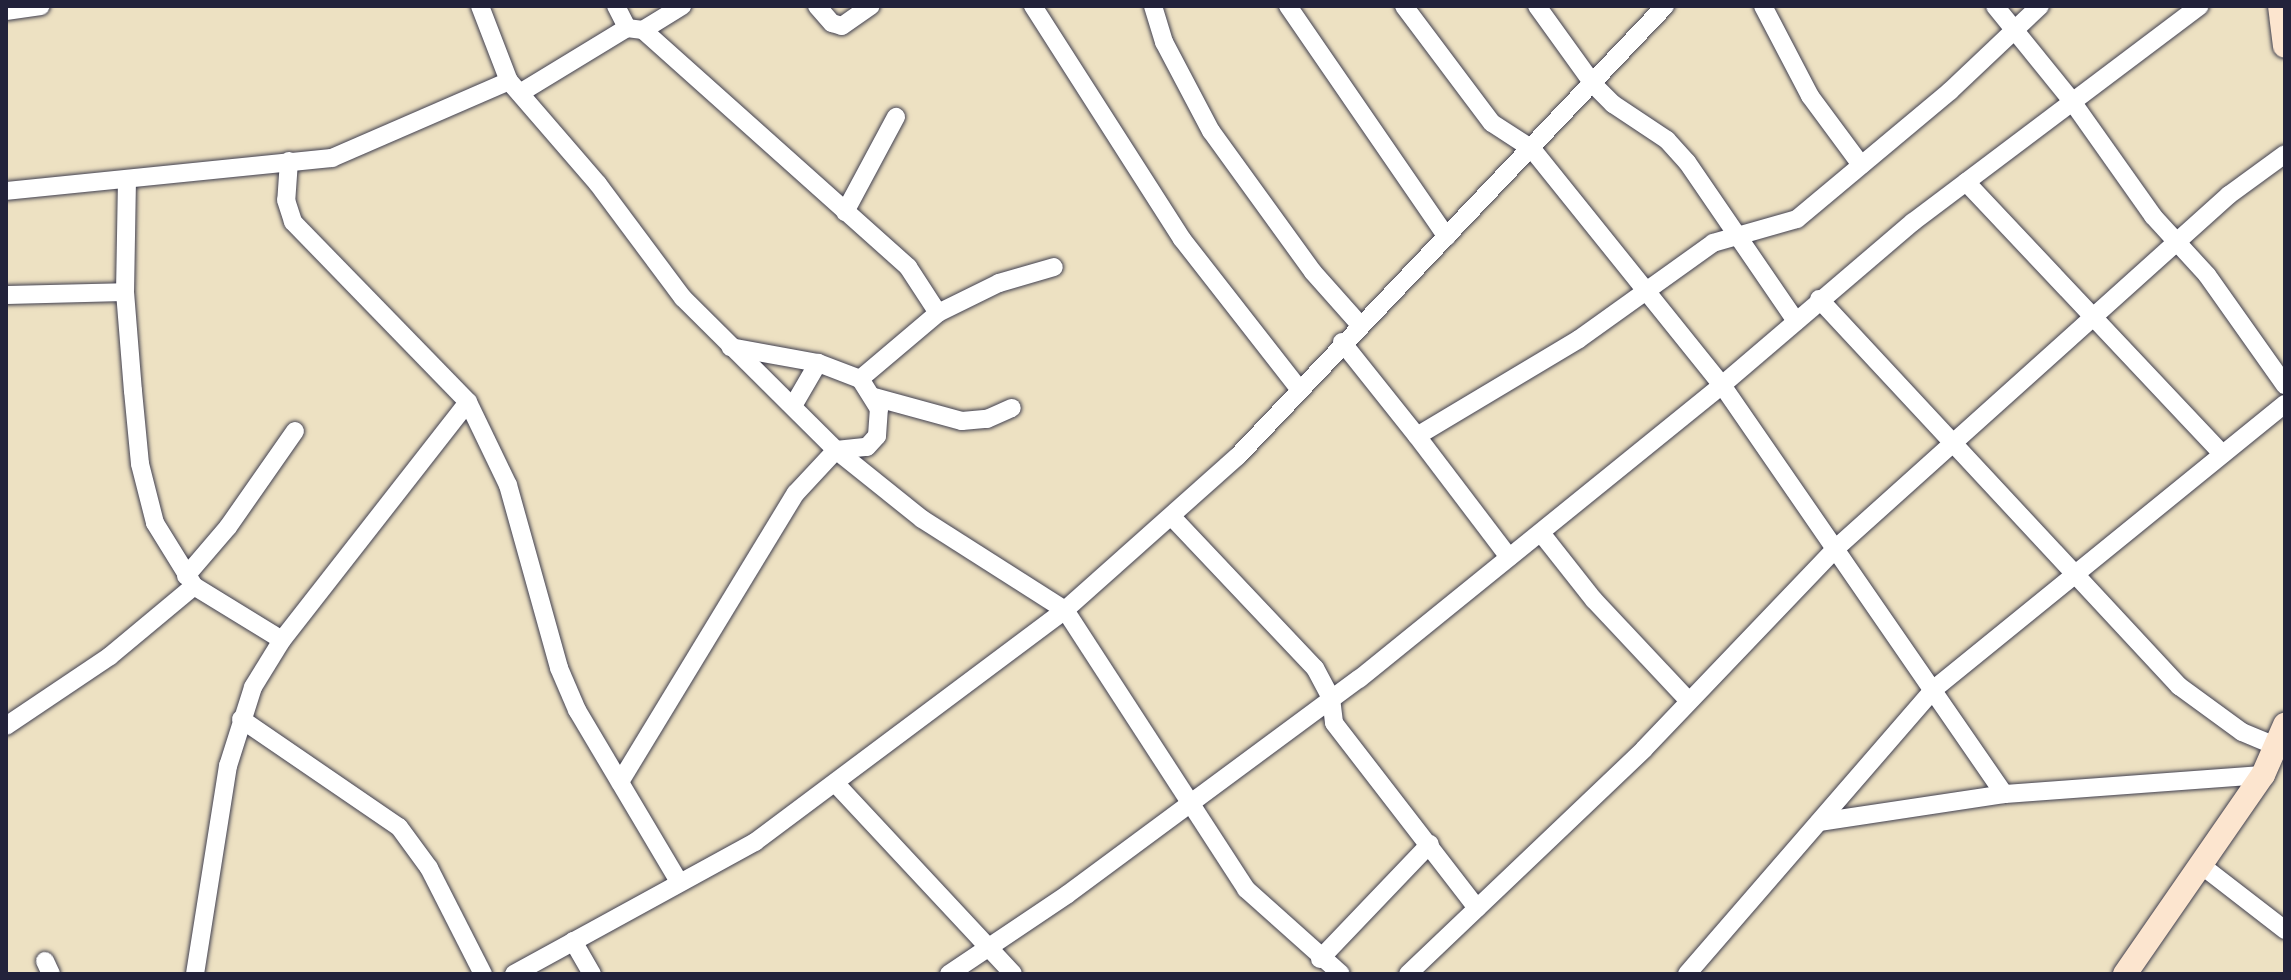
<!DOCTYPE html>
<style>
body{margin:0}
#map{position:relative;width:2291px;height:980px;overflow:hidden;background:#ede1c2;font-family:"Sorts Mill Goudy",serif}
div>[style]{position:absolute}
[style*='--x']{left:calc(var(--x)*1px);top:calc(var(--y)*1px);width:calc(var(--w)*1px);rotate:calc(var(--a)*1deg)}
.roads{filter:drop-shadow(0 0 2px #403f4f) drop-shadow(0 0 2px #403f4f)}
.street>*{height:18px;margin:-9px;padding:0 9px;transform-origin:9px;border-radius:9px;background:#fff}
.secondary>*{height:24px;margin:-12px;padding:0 12px;transform-origin:12px;border-radius:12px;background:#fce5cf}
span{translate:-50% -50%;white-space:nowrap;text-align:center;line-height:1.15;-webkit-text-stroke:6px #f7f3e8;paint-order:stroke}
.frame{position:absolute;inset:0;border:8px solid #22223b;pointer-events:none}
</style>
<div id="map">
<div class="roads">
<div class="street">
<i style="--x:480;--y:6;--w:80;--a:68.9"></i>
<i style="--x:509;--y:81;--w:136;--a:49.2"></i>
<i style="--x:598;--y:184;--w:142;--a:53.3"></i>
<i style="--x:683;--y:298;--w:216;--a:44.8"></i>
<i style="--x:836;--y:450;--w:110;--a:38.7"></i>
<i style="--x:922;--y:519;--w:169;--a:32.5"></i>
<i style="--x:1065;--y:610;--w:333;--a:57"></i>
<i style="--x:1246;--y:889;--w:127;--a:41.8"></i>
<i style="--x:616;--y:6;--w:25;--a:63"></i>
<i style="--x:817;--y:6;--w:23;--a:49"></i>
<i style="--x:832;--y:23;--w:10;--a:17"></i>
<i style="--x:842;--y:26;--w:35;--a:-35"></i>
<i style="--x:1033;--y:6;--w:277;--a:57.4"></i>
<i style="--x:1182;--y:239;--w:190;--a:52"></i>
<i style="--x:1153;--y:6;--w:38;--a:73"></i>
<i style="--x:1164;--y:42;--w:101;--a:62.2"></i>
<i style="--x:1211;--y:131;--w:174;--a:54.1"></i>
<i style="--x:1313;--y:272;--w:71;--a:48.4"></i>
<i style="--x:1288;--y:6;--w:280;--a:55.5"></i>
<i style="--x:1404;--y:6;--w:146;--a:53.1"></i>
<i style="--x:1492;--y:123;--w:48;--a:33"></i>
<i style="--x:1532;--y:149;--w:303;--a:51.2"></i>
<i style="--x:1722;--y:385;--w:497;--a:55.4"></i>
<i style="--x:1537;--y:6;--w:97;--a:54.2"></i>
<i style="--x:1594;--y:85;--w:27;--a:45"></i>
<i style="--x:1613;--y:104;--w:65;--a:33.7"></i>
<i style="--x:1667;--y:140;--w:30;--a:48"></i>
<i style="--x:1687;--y:162;--w:193;--a:55.6"></i>
<i style="--x:1763;--y:6;--w:102;--a:62.4"></i>
<i style="--x:1810;--y:96;--w:86;--a:53.5"></i>
<i style="--x:1995;--y:6;--w:121;--a:51"></i>
<i style="--x:2071;--y:100;--w:142;--a:54.7"></i>
<i style="--x:2153;--y:216;--w:80;--a:47.5"></i>
<i style="--x:2207;--y:275;--w:135;--a:54.7"></i>
<i style="--x:6;--y:11;--w:35;--a:-8"></i>
<i style="--x:643;--y:30;--w:46;--a:-31.6"></i>
<i style="--x:520;--y:93;--w:125;--a:-31.3"></i>
<i style="--x:627;--y:28;--w:16;--a:7"></i>
<i style="--x:643;--y:30;--w:356;--a:41.8"></i>
<i style="--x:908;--y:267;--w:55;--a:56.9"></i>
<i style="--x:289;--y:161;--w:39;--a:94"></i>
<i style="--x:286;--y:200;--w:23;--a:72"></i>
<i style="--x:293;--y:222;--w:251;--a:45.8"></i>
<i style="--x:468;--y:402;--w:92;--a:64.3"></i>
<i style="--x:508;--y:485;--w:190;--a:74.4"></i>
<i style="--x:559;--y:668;--w:46;--a:66.8"></i>
<i style="--x:577;--y:710;--w:198;--a:59.3"></i>
<i style="--x:127;--y:179;--w:113;--a:91"></i>
<i style="--x:125;--y:292;--w:99;--a:85.4"></i>
<i style="--x:133;--y:391;--w:73;--a:84.5"></i>
<i style="--x:140;--y:464;--w:61;--a:75.7"></i>
<i style="--x:155;--y:523;--w:74;--a:58.2"></i>
<i style="--x:194;--y:586;--w:103;--a:31.5"></i>
<i style="--x:1966;--y:182;--w:374;--a:46.7"></i>
<i style="--x:6;--y:191;--w:328;--a:-5.8"></i>
<i style="--x:332;--y:158;--w:193;--a:-23.5"></i>
<i style="--x:845;--y:212;--w:108;--a:-61.8"></i>
<i style="--x:6;--y:295;--w:119;--a:-1.4"></i>
<i style="--x:1819;--y:299;--w:529;--a:47.07"></i>
<i style="--x:2179;--y:686;--w:78;--a:36.1"></i>
<i style="--x:2242;--y:732;--w:47;--a:22.7"></i>
<i style="--x:1342;--y:342;--w:120;--a:51.4"></i>
<i style="--x:1417;--y:436;--w:189;--a:-30.9"></i>
<i style="--x:1579;--y:339;--w:165;--a:-35.6"></i>
<i style="--x:1713;--y:243;--w:87;--a:-15.9"></i>
<i style="--x:1797;--y:219;--w:199;--a:-39.9"></i>
<i style="--x:1950;--y:91;--w:124;--a:-43.4"></i>
<i style="--x:860;--y:379;--w:102;--a:-40.2"></i>
<i style="--x:938;--y:313;--w:68;--a:-26.2"></i>
<i style="--x:999;--y:283;--w:57;--a:-16.2"></i>
<i style="--x:874;--y:397;--w:91;--a:15.3"></i>
<i style="--x:962;--y:421;--w:25;--a:-5"></i>
<i style="--x:987;--y:419;--w:27;--a:-24"></i>
<i style="--x:793;--y:406;--w:50;--a:-59.8"></i>
<i style="--x:1417;--y:436;--w:152;--a:52.8"></i>
<i style="--x:1172;--y:517;--w:208;--a:46.6"></i>
<i style="--x:1315;--y:668;--w:34;--a:62"></i>
<i style="--x:1331;--y:698;--w:25;--a:83"></i>
<i style="--x:1334;--y:723;--w:234;--a:52.3"></i>
<i style="--x:1541;--y:533;--w:85;--a:51.7"></i>
<i style="--x:1594;--y:600;--w:136;--a:46.8"></i>
<i style="--x:186;--y:576;--w:65;--a:-49.4"></i>
<i style="--x:228;--y:527;--w:117;--a:-55.1"></i>
<i style="--x:241;--y:719;--w:191;--a:34.4"></i>
<i style="--x:399;--y:827;--w:51;--a:53.8"></i>
<i style="--x:429;--y:868;--w:119;--a:63"></i>
<i style="--x:6;--y:726;--w:125;--a:-33.9"></i>
<i style="--x:110;--y:656;--w:109;--a:-39.8"></i>
<i style="--x:620;--y:782;--w:338;--a:-58.7"></i>
<i style="--x:796;--y:493;--w:59;--a:-47.1"></i>
<i style="--x:836;--y:450;--w:31;--a:-6"></i>
<i style="--x:867;--y:447;--w:15;--a:-48"></i>
<i style="--x:877;--y:436;--w:27;--a:-86"></i>
<i style="--x:879;--y:409;--w:36;--a:-122"></i>
<i style="--x:860;--y:379;--w:45;--a:-159.1"></i>
<i style="--x:818;--y:363;--w:89;--a:-169.7"></i>
<i style="--x:837;--y:785;--w:258;--a:47"></i>
<i style="--x:1819;--y:822;--w:187;--a:-8.6"></i>
<i style="--x:2004;--y:794;--w:260;--a:-4.2"></i>
<i style="--x:2201;--y:865;--w:106;--a:37.7"></i>
<i style="--x:573;--y:941;--w:38;--a:60"></i>
<i style="--x:1320;--y:959;--w:159;--a:-46.3"></i>
<i style="--x:45;--y:961;--w:14;--a:65"></i>
<i style="--x:195;--y:974;--w:211;--a:-81"></i>
<i style="--x:228;--y:766;--w:83;--a:-72.4"></i>
<i style="--x:253;--y:687;--w:55;--a:-58.3"></i>
<i style="--x:282;--y:640;--w:302;--a:-52"></i>
<i style="--x:514;--y:974;--w:275;--a:-28.7"></i>
<i style="--x:755;--y:842;--w:387;--a:-36.8"></i>
<i style="--x:1065;--y:610;--w:230;--a:-41.7"></i>
<i style="--x:1237;--y:457;--w:622;--a:-46.5"></i>
<i style="--x:949;--y:974;--w:143;--a:-33.9"></i>
<i style="--x:1068;--y:894;--w:362;--a:-36.5"></i>
<i style="--x:1359;--y:679;--w:467;--a:-39"></i>
<i style="--x:1722;--y:385;--w:251;--a:-40.5"></i>
<i style="--x:1913;--y:222;--w:359;--a:-37"></i>
<i style="--x:1408;--y:974;--w:326;--a:-43.6"></i>
<i style="--x:1644;--y:749;--w:275;--a:-46.3"></i>
<i style="--x:1834;--y:550;--w:531;--a:-41.95"></i>
<i style="--x:2229;--y:195;--w:69;--a:-36.2"></i>
<i style="--x:1687;--y:974;--w:377;--a:-49.1"></i>
<i style="--x:1934;--y:689;--w:452;--a:-39.1"></i>
</div>
<div class="secondary">
<i style="--x:2280;--y:6;--w:40;--a:82.9"></i>
<i style="--x:2125;--y:974;--w:242;--a:-55.3"></i>
<i style="--x:2263;--y:775;--w:55;--a:-66.3"></i>
</div>
</div>
<div class="frame"></div>
</div>
